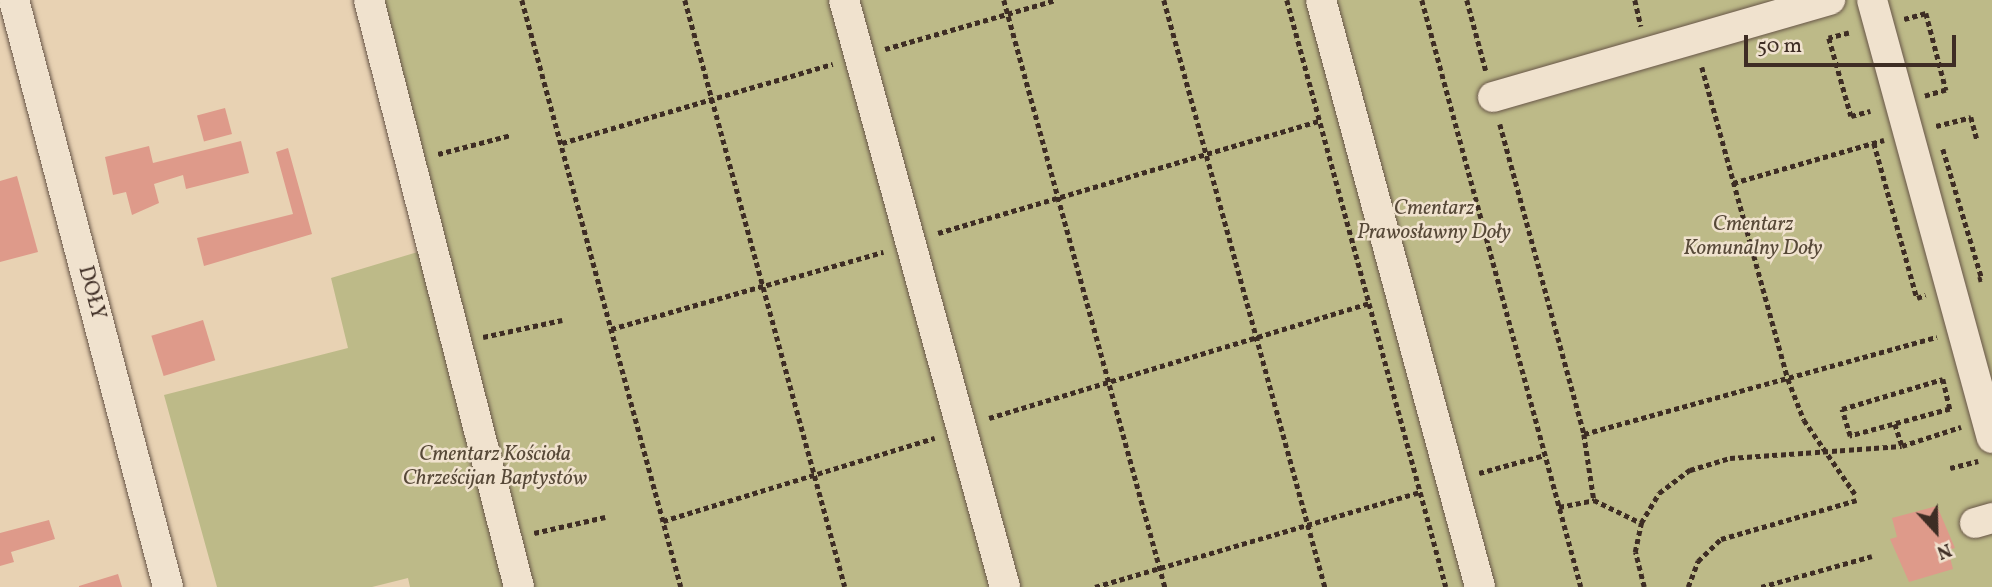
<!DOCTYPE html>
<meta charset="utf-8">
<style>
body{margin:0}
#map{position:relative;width:1992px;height:587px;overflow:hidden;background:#e8d2b3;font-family:Vollkorn,serif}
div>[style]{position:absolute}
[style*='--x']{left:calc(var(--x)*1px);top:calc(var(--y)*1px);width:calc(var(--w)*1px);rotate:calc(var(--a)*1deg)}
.green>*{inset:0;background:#bdba88}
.building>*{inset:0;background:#de9a8a;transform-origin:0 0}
.path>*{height:4.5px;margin-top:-2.25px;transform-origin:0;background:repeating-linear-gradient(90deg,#3e2d24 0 5px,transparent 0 8.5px)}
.roads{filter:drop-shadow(0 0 2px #685648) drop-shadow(0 0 2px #685648)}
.minor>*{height:30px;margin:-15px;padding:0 15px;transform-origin:15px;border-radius:15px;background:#f0e2ce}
span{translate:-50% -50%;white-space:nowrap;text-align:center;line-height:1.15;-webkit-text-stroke:5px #f0e2ce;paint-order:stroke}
.park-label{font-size:21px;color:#574938;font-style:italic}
.street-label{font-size:21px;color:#3e2d24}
.north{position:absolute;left:1901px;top:496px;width:70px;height:70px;-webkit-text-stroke:5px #f0e2ce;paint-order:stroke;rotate:158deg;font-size:19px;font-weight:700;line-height:28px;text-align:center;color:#3e2d24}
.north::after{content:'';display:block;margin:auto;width:24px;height:32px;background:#3e2d24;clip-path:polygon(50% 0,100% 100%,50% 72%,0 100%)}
.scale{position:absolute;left:1744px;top:35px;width:212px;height:32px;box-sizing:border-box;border:4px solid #3e2d24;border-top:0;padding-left:9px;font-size:21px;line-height:24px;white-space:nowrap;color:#3e2d24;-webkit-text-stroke:5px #f0e2ce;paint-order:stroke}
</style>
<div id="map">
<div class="green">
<i style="clip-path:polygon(358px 0,1992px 0,1992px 587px,410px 587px,408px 578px,372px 587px,217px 587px,164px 395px,348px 348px,331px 278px,421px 251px)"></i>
</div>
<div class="building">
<i style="left:225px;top:108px;width:27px;height:29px;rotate:75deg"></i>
<i style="clip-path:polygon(241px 141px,249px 173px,186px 189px,183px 175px,154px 184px,159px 203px,132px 215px,126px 192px,113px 195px,105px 157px,149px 146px,153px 163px)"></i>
<i style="clip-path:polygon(288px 148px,312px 234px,204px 266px,197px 238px,293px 214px,276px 152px)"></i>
<i style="clip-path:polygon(17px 176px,38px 252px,0 262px,0 181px)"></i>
<i style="left:203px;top:320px;width:42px;height:54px;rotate:73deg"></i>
<i style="clip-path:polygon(1937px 506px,1955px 548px,1948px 550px,1953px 569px,1909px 582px,1890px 539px,1897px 537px,1892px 518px)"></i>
<i style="clip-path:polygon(49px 520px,55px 539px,11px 552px,14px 562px,0 566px,0 533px)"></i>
<i style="clip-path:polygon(118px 574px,122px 587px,79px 587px,79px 586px)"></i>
</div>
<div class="path">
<i style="--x:522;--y:0;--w:608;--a:74.84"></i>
<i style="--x:685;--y:0;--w:608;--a:74.75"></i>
<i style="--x:1004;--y:0;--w:609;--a:74.66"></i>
<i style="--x:1164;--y:0;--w:609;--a:74.66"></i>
<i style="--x:1287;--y:0;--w:608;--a:74.84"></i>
<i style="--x:1422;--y:0;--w:608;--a:74.84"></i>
<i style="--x:1467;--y:0;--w:73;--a:75"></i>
<i style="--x:1635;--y:0;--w:27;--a:77"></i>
<i style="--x:1904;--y:19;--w:23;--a:-15"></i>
<i style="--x:1926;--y:13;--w:80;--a:75.4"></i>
<i style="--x:1946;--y:90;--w:22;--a:164"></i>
<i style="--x:1849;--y:33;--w:21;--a:166"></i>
<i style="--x:1829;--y:38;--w:81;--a:74.2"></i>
<i style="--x:1851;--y:116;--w:20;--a:-15"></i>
<i style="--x:885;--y:49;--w:178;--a:-16"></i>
<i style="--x:1702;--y:67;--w:324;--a:74.6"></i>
<i style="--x:1788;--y:379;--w:44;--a:68.7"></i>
<i style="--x:1804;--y:420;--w:90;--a:55.4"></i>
<i style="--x:1500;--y:124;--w:321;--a:74.8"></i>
<i style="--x:1584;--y:434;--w:366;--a:-15.4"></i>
<i style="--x:1936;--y:126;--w:36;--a:-14"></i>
<i style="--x:1971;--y:117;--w:24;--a:75"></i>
<i style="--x:562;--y:143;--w:282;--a:-16.3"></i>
<i style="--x:1874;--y:143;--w:161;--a:74.5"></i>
<i style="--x:1917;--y:298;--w:9;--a:-18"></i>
<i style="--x:1943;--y:149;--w:136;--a:73.3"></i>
<i style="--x:1982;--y:279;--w:4;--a:166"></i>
<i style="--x:438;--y:154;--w:75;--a:-14.6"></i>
<i style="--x:1733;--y:183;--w:157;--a:-15.9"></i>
<i style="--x:938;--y:233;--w:397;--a:-16.4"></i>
<i style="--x:611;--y:329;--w:283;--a:-15.8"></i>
<i style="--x:483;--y:337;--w:81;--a:-12.1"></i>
<i style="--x:1943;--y:379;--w:31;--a:77"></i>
<i style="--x:1950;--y:409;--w:104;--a:164.9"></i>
<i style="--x:1850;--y:436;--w:28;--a:-107"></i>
<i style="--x:1842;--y:409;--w:105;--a:-16.5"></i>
<i style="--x:989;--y:418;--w:398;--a:-16.8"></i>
<i style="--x:1895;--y:424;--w:23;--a:72"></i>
<i style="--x:1584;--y:434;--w:67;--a:81.4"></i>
<i style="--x:1594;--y:500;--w:52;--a:26.1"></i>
<i style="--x:1950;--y:468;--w:29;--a:-14"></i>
<i style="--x:1479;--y:473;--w:68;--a:-15.3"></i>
<i style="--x:1559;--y:507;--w:36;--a:-11"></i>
<i style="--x:663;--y:521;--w:284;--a:-17"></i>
<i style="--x:534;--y:533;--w:73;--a:-12.7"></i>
<i style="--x:1095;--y:587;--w:339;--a:-16.3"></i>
<i style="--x:1644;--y:587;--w:36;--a:-104"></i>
<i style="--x:1635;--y:552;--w:30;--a:-78"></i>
<i style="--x:1641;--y:523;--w:35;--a:-59"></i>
<i style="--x:1659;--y:493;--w:39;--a:-37"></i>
<i style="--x:1690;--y:470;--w:42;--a:-16.7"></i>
<i style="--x:1730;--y:458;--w:172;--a:-4"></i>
<i style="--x:1902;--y:446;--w:62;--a:-17.9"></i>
<i style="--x:1688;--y:587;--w:28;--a:-69"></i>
<i style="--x:1698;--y:561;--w:32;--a:-44"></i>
<i style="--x:1721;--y:539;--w:141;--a:-16"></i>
<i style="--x:1761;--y:587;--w:115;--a:-15.6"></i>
</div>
<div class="roads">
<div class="minor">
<i style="--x:14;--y:0;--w:607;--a:75.3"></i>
<i style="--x:369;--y:0;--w:606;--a:75.67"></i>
<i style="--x:844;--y:0;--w:609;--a:74.66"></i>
<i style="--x:1321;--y:0;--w:608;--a:74.84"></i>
<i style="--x:1872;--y:0;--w:454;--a:74.7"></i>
<i style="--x:1493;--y:97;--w:351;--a:-16.1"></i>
<i style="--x:1975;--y:523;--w:18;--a:-16"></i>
</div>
</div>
<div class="park-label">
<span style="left:1434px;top:221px">Cmentarz<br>Prawosławny Doły</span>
<span style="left:1753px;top:237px">Cmentarz<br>Komunalny Doły</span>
<span style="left:495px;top:467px">Cmentarz Kościoła<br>Chrześcijan Baptystów</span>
</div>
<div class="street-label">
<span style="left:91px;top:293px;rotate:75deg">DOŁY</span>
</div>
<div class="north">N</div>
<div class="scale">50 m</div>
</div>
